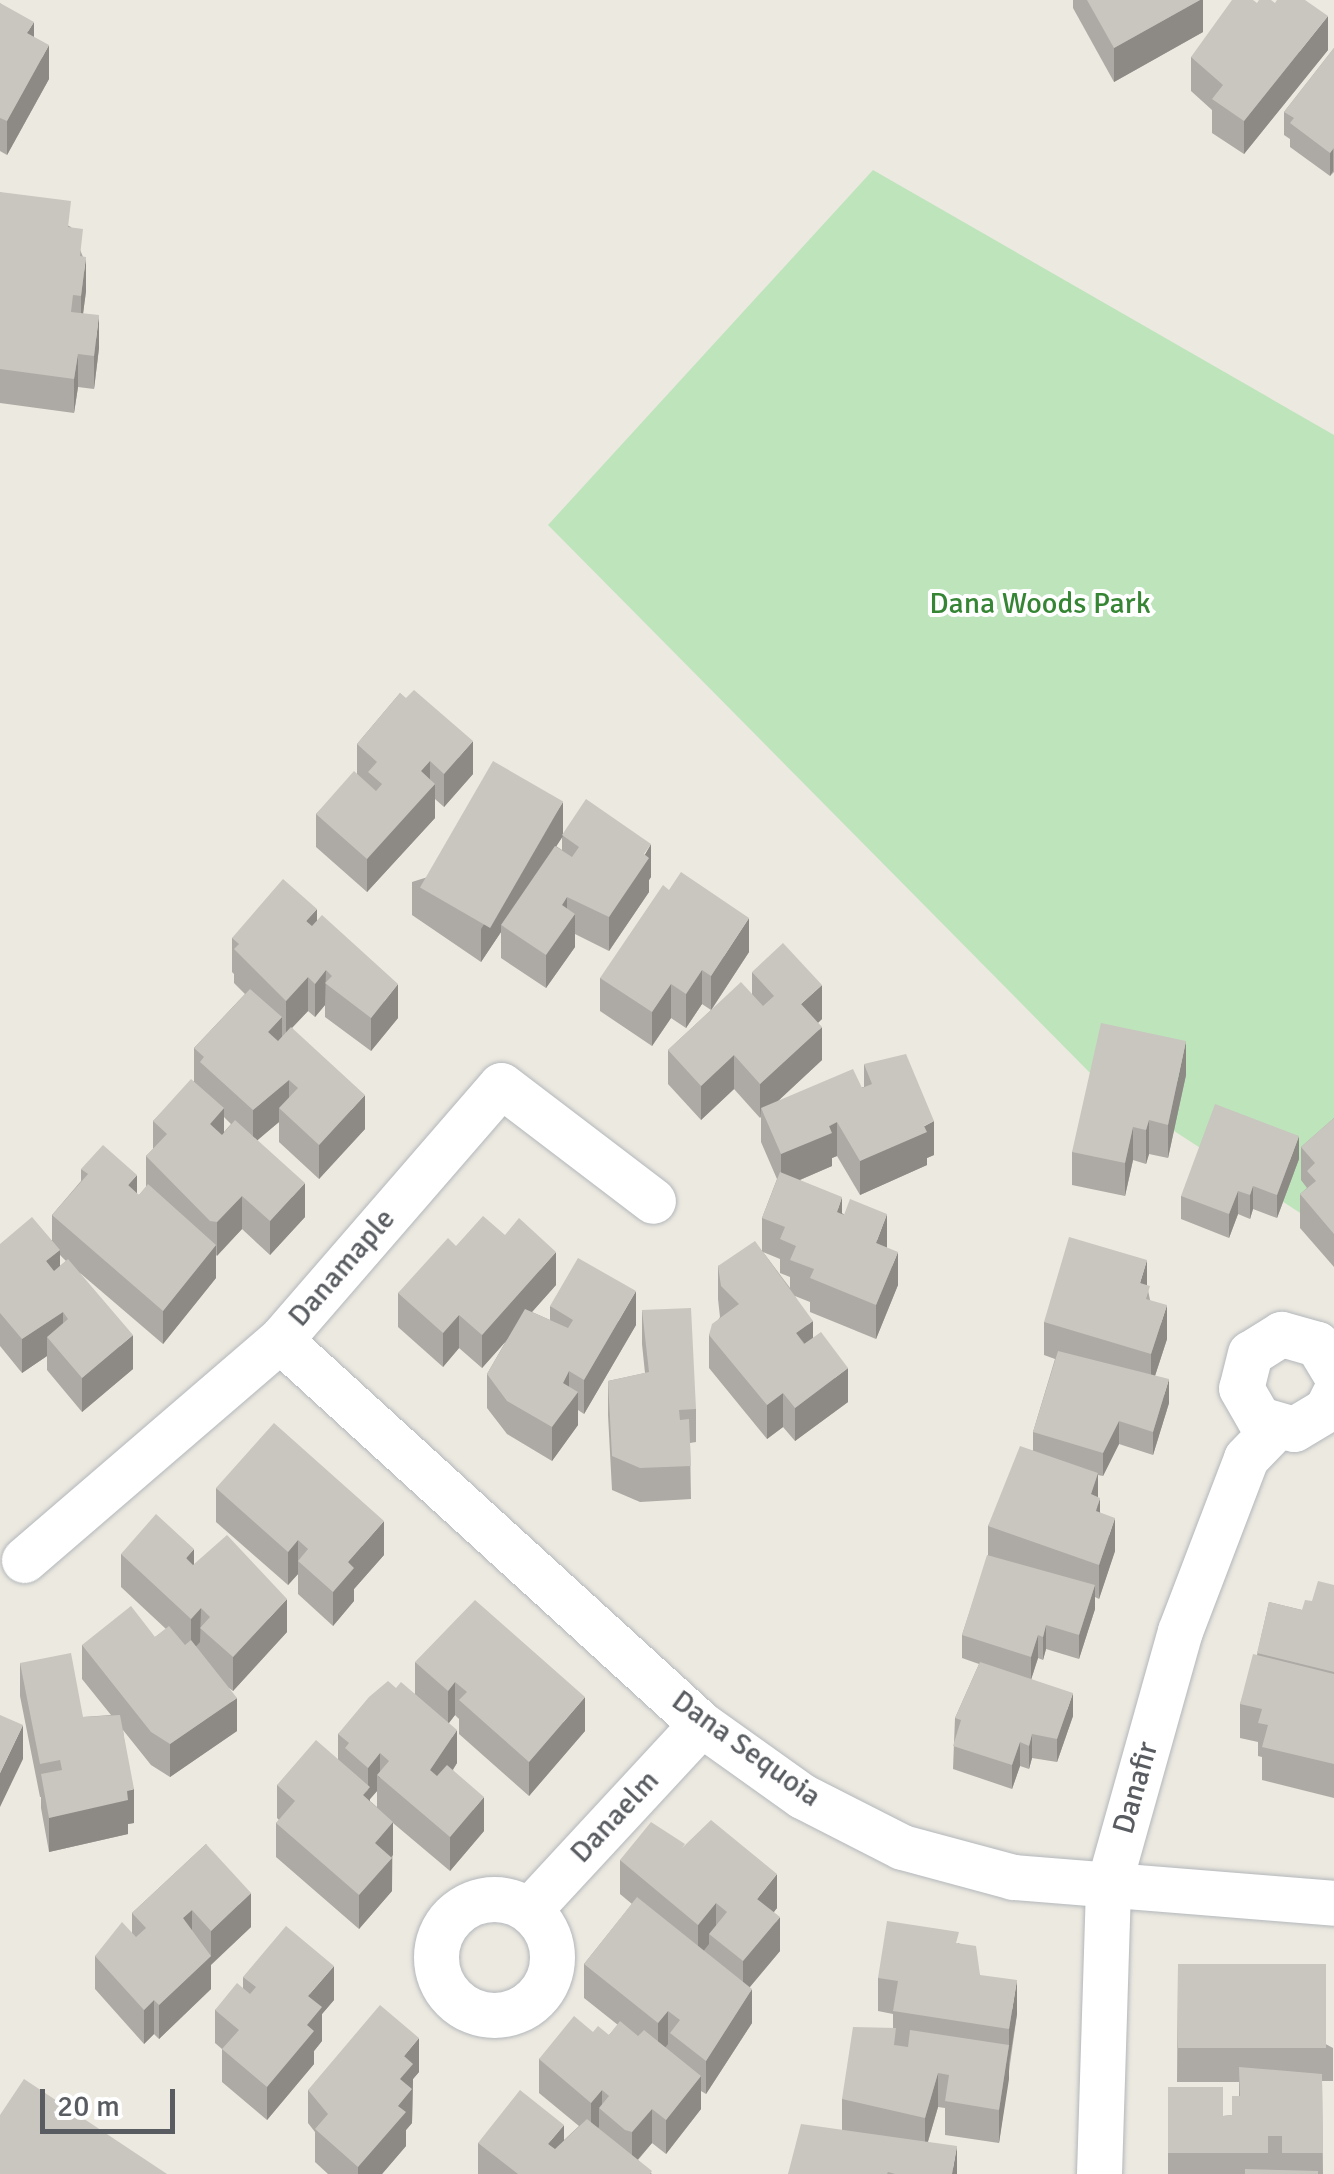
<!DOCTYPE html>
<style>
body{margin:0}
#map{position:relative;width:1334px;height:2174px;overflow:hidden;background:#ece9e0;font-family:Signika,sans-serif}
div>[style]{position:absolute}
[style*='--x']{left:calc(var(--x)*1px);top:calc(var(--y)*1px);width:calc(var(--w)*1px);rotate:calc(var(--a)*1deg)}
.green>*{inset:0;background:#bee4bc}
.roads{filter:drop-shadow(0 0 2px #b3b7bb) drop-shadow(0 0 2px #b3b7bb)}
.street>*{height:45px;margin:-22.5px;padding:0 22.5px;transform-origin:22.5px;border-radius:22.5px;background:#fff}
.street>.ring{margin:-22.5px;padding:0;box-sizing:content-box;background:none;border:45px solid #fff;border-radius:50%}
.wall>*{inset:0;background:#ada9a4}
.shaded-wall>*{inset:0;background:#8d8a86}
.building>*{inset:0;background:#c9c5bf;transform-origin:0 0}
span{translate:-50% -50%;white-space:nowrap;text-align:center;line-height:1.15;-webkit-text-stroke:8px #fff;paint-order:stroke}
.park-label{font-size:30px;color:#358534}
.street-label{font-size:30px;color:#595d61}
.scale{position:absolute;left:40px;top:2089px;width:135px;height:45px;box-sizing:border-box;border:5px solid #595d61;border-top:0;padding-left:12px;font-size:30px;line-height:35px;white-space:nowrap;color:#595d61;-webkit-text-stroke:8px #fff;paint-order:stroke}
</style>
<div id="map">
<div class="green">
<i style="clip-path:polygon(873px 170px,1334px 435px,1334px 1235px,1099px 1082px,548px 525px)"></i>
</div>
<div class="roads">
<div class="street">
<i style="--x:280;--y:1340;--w:570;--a:42.37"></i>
<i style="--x:701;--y:1724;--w:124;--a:35.5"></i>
<i style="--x:802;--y:1796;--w:112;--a:27"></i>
<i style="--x:902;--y:1847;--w:115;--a:15.1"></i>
<i style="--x:1013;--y:1877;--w:322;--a:4.6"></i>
<i style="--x:1334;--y:1372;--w:33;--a:-121"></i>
<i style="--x:1317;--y:1344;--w:37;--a:-164"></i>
<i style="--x:1281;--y:1334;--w:36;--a:148"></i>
<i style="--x:1250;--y:1353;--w:36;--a:104"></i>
<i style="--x:1241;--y:1388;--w:36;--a:60"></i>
<i style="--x:1259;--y:1419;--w:36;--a:16"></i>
<i style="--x:1294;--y:1429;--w:37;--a:-31"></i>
<i style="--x:1326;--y:1410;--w:18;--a:-63"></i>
<i style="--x:24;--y:1560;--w:338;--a:-40.7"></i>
<i style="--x:280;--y:1340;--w:337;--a:-49.1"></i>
<i style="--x:501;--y:1085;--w:191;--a:37.3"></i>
<i class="ring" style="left:436px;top:1899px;width:71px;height:71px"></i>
<i style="--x:529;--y:1910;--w:253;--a:-47.2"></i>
<i style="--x:1099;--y:2174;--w:287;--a:-88.2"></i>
<i style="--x:1108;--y:1887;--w:266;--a:-74.3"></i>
<i style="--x:1180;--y:1631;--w:185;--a:-69.1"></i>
<i style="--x:1246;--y:1458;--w:43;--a:-45.9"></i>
</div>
</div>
<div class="wall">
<i style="clip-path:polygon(1073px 0,1203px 0,1203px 32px,1114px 82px,1073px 8px)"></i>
<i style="clip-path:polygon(0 3px,34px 37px,49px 79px,7px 155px,0 151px)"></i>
<i style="clip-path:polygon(1334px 48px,1334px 172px,1330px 176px,1290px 147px,1290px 139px,1284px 135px,1284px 112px)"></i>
<i style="clip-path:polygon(1328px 50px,1244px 154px,1212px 133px,1212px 110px,1191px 91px,1191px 57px)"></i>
<i style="clip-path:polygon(0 192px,71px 227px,83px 257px,86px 291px,83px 313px,99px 348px,94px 389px,78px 387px,74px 413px,0 403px)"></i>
<i style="clip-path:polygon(400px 693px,473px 774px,444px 807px,435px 799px,435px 818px,367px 892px,316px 847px,316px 814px,357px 774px,357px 744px)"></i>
<i style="clip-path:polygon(evenodd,563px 834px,651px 877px,649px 880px,649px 892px,609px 951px,575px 934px,575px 947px,546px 988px,501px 958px,501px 932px,481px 962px,412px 915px,412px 882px,563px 834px,562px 837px,562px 850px,556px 846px,562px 837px)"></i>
<i style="clip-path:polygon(evenodd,317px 921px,398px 1018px,371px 1051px,325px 1017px,325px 1005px,315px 1017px,308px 1011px,292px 1028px,365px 1129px,319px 1179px,279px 1142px,279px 1122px,257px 1140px,305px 1217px,270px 1255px,242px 1229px,216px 1256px,216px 1278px,163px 1344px,80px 1273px,133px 1369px,82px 1412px,47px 1370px,47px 1356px,22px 1373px,0 1346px,0 1244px,52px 1240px,52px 1215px,81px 1181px,81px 1169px,139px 1195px,146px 1187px,146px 1156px,153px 1149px,153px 1121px,194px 1081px,194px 1048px,245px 994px,234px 983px,234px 974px,232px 972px,232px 938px,317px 921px,224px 1117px,231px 1124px,224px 1132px,224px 1117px,317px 921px,60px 1255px,66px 1261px,60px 1266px,60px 1255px)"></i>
<i style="clip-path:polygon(evenodd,749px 952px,712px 1009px,752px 994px,752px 972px,822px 1019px,818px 1023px,822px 1060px,778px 1101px,864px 1087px,864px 1064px,934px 1155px,927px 1158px,927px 1165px,860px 1195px,837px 1156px,832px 1158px,832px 1166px,800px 1180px,887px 1248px,898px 1285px,876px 1339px,810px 1312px,810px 1302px,795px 1296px,813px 1338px,848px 1402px,795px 1441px,783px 1427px,767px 1439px,709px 1368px,709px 1335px,720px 1317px,718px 1299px,718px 1266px,762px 1250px,762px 1218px,777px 1179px,761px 1142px,761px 1117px,760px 1118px,734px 1089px,701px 1120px,668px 1084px,668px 1050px,711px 1010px,702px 1004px,686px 1028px,671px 1018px,652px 1046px,600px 1011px,600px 978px,749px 952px,763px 1252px,780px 1259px,780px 1273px,790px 1277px,790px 1288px,763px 1252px)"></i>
<i style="clip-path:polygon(1186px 1075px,1168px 1158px,1149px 1154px,1146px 1164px,1133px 1160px,1125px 1196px,1072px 1185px,1072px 1152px)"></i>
<i style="clip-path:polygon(1334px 1118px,1334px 1267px,1300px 1228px,1300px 1194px,1307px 1188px,1301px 1180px,1301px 1147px)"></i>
<i style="clip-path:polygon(1299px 1159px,1277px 1218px,1253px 1209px,1250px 1219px,1238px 1214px,1229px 1238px,1181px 1219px,1181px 1196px)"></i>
<i style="clip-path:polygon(505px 1235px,556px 1285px,532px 1312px,550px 1320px,550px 1306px,636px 1325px,584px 1414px,578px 1410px,578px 1425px,552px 1461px,507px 1434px,487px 1408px,487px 1374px,506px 1341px,482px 1368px,459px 1348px,443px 1367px,398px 1327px,398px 1293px,456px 1246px)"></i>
<i style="clip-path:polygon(1147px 1285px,1150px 1300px,1167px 1339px,1155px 1376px,1169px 1403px,1153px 1455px,1119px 1444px,1103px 1476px,1098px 1475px,1098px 1497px,1100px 1512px,1115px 1551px,1099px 1599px,1095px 1597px,1095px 1609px,1079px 1659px,1046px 1649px,1043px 1660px,1038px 1658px,1031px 1679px,1073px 1716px,1057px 1762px,1032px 1758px,1029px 1769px,1020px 1766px,1012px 1789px,953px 1769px,955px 1718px,979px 1664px,962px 1658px,962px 1635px,988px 1556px,988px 1526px,1033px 1450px,1033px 1432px,1055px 1359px,1044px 1355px,1044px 1322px)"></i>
<i style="clip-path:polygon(642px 1310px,696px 1409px,696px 1442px,690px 1443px,691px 1499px,640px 1502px,612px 1490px,608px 1415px,608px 1381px,645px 1373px,642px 1344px)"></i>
<i style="clip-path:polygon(216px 1488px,384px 1555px,354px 1589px,354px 1601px,333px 1626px,298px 1594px,298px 1574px,288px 1585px,216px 1522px)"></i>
<i style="clip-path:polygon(121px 1554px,194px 1564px,287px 1632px,233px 1691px,229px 1688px,237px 1731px,170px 1777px,151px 1765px,123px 1730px,134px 1823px,128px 1824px,128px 1834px,49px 1852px,41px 1808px,41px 1797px,40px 1797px,20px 1696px,20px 1663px,83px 1717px,111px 1715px,82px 1679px,82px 1645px,155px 1637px,166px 1629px,121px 1587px)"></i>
<i style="clip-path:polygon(1334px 1585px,1334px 1798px,1262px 1780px,1262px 1757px,1258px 1756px,1258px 1742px,1240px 1738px,1240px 1704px,1257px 1655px,1269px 1602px,1302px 1610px)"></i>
<i style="clip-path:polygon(evenodd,415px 1662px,585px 1731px,529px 1796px,459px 1734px,459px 1719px,455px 1715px,449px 1723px,457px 1763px,453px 1770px,484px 1831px,450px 1871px,393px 1823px,392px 1891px,359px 1929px,276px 1857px,276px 1823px,279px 1820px,277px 1818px,277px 1785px,338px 1759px,338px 1734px,396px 1688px,415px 1694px,415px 1662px,377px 1791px,377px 1807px,370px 1801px,370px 1799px,377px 1791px)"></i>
<i style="clip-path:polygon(206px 1844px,251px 1927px,211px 1964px,211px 1989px,159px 2039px,154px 2034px,144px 2044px,95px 1989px,95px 1956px,132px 1933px,132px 1913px)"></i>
<i style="clip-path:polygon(620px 1860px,777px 1908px,774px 1912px,780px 1951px,750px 1987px,752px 2023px,706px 2094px,701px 2091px,701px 2109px,666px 2154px,652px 2143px,638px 2160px,652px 2174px,478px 2174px,478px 2143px,564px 2140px,579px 2126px,539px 2093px,539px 2059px,593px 2032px,609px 2035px,618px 2025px,584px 1998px,584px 1964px,632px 1904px,620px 1894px)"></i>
<i style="clip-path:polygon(959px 1943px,980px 1975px,1017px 2014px,999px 2143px,945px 2135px,945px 2108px,938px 2107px,928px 2142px,957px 2174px,788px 2174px,842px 2130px,842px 2099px,893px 2028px,893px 2014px,878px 2011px,878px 1978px)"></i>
<i style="clip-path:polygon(1178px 1964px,1333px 2048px,1333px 2081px,1322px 2081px,1323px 2174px,1168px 2174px,1168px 2087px,1223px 2116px,1232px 2115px,1239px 2096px,1239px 2082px,1177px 2082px)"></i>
<i style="clip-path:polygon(243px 1977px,334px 2000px,322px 2014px,322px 2041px,314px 2051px,314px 2064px,267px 2120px,222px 2082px,222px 2049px,215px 2043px,215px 2010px,243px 1988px)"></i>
<i style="clip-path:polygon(419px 2072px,413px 2079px,412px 2123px,406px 2130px,406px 2146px,382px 2174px,328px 2174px,315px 2162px,315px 2132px,308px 2123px,308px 2090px)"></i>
</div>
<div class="shaded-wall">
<i style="clip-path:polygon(1200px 0,1203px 0,1203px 32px,1114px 82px,1114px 48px)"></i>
<i style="clip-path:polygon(1328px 16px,1328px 50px,1244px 154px,1244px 121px)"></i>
<i style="clip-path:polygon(34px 22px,34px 56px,27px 33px)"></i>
<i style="clip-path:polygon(49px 45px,49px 79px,7px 155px,7px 121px)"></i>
<i style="clip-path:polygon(1333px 148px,1333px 171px,1330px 176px,1330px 153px)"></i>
<i style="clip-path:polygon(86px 257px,86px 291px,81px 330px,81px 296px)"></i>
<i style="clip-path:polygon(99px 315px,99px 348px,94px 389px,94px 356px)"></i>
<i style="clip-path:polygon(78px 354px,78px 387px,74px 413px,74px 379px)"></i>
<i style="clip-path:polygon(473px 741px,473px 774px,444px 807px,444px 774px)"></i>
<i style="clip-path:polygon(430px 761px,430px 789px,435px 784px,435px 818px,367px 892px,367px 859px,421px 771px)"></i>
<i style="clip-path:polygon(563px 802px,563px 836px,504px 927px,501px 925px,501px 932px,481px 962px,481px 929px)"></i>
<i style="clip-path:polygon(651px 844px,651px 877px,649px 880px,649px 892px,609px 951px,609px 917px)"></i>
<i style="clip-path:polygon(567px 897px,567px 924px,575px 914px,575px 947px,546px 988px,546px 955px,562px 905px)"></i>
<i style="clip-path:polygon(317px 909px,317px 943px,306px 921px)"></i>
<i style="clip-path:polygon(749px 918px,749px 952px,711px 1010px,711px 976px)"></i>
<i style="clip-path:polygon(326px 970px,325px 1005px,315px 1017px,315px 984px)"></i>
<i style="clip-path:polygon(702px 970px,702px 1004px,686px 1028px,686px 994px)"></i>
<i style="clip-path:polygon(308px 977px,308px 1011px,286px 1034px,286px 1001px)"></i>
<i style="clip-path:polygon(398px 984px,398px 1018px,371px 1051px,371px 1018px)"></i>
<i style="clip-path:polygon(671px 984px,671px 1018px,652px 1046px,652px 1012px)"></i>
<i style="clip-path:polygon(822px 985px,822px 1019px,801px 1038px,801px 1004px)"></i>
<i style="clip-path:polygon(282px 1017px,282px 1051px,268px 1032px)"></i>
<i style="clip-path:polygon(822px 1027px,822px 1060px,764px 1114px,761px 1108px,760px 1118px,760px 1084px)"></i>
<i style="clip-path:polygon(1186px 1041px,1186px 1075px,1168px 1158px,1168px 1125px)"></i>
<i style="clip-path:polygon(734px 1055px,734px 1089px,701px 1120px,701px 1086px)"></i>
<i style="clip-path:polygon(289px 1080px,289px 1113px,279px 1108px,279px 1122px,253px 1144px,253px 1110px)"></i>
<i style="clip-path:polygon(365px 1095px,365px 1129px,319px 1179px,319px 1145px)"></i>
<i style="clip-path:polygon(224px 1108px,224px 1142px,210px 1124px)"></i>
<i style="clip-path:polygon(1149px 1120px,1149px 1154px,1146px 1164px,1146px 1130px)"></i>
<i style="clip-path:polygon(934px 1121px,934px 1155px,927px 1158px,927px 1165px,860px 1195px,860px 1161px)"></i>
<i style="clip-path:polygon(837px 1122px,837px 1156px,832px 1158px,832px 1166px,781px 1188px,781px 1154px)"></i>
<i style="clip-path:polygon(1133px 1127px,1133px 1160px,1125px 1196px,1125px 1163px)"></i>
<i style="clip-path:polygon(1299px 1136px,1299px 1159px,1277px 1218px,1277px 1195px)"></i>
<i style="clip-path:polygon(137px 1175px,137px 1209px,128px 1185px)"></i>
<i style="clip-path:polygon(305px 1183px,305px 1217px,270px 1255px,270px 1221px)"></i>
<i style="clip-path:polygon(1253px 1186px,1253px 1209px,1250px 1219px,1250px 1195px)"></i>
<i style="clip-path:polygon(1238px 1191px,1238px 1214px,1229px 1238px,1229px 1214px)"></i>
<i style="clip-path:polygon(242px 1196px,242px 1229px,217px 1256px,217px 1222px)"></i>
<i style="clip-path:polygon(842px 1197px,842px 1230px,837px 1212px)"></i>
<i style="clip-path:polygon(887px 1214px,887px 1248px,876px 1243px)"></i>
<i style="clip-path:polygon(216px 1245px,216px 1278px,163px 1344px,163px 1311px)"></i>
<i style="clip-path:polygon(60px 1250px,60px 1283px,46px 1261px)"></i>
<i style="clip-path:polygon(556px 1252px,556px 1285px,482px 1368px,482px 1335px)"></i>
<i style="clip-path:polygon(898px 1252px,898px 1285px,876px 1339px,876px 1305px)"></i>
<i style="clip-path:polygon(1147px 1260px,1147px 1294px,1140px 1283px)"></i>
<i style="clip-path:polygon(636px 1291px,636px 1325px,584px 1414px,584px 1380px)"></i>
<i style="clip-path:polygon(1167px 1305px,1167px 1339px,1151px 1388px,1151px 1354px)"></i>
<i style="clip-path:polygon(63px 1312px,63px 1346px,47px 1337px,47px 1356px,22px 1373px,22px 1339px)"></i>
<i style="clip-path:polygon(459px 1315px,459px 1348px,443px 1367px,443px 1333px)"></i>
<i style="clip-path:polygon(813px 1321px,813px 1354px,796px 1333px)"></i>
<i style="clip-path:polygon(133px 1335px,133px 1369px,82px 1412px,82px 1378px)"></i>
<i style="clip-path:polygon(848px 1368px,848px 1402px,795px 1441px,795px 1408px)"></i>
<i style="clip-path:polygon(569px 1371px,569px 1404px,578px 1392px,578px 1425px,552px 1461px,552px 1427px,563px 1383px)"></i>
<i style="clip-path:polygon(1169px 1379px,1169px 1403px,1153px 1455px,1153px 1432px)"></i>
<i style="clip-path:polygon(783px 1393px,783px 1427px,767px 1439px,767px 1405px)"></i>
<i style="clip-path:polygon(1119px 1421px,1119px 1444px,1103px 1476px,1103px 1453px)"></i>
<i style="clip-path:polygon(1098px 1473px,1098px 1505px,1100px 1498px,1100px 1531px,1091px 1494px)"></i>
<i style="clip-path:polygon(1115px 1518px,1115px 1551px,1099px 1599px,1099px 1565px)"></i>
<i style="clip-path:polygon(384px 1521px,384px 1555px,354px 1589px,354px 1601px,333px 1626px,333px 1592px,348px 1562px)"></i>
<i style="clip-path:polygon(298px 1540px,298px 1574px,288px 1585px,288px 1552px)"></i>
<i style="clip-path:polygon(194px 1549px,194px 1583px,186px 1558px)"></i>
<i style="clip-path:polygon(1095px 1585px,1095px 1609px,1079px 1659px,1079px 1635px)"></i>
<i style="clip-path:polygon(287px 1599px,287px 1632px,233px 1691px,233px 1657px)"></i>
<i style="clip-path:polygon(201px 1608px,200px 1642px,191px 1652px,191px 1619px)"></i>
<i style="clip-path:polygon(1046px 1625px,1046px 1649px,1043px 1660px,1043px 1637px)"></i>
<i style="clip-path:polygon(1038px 1635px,1038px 1658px,1031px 1680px,1031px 1657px)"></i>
<i style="clip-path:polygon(455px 1682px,455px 1715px,448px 1724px,448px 1691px)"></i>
<i style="clip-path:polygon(1073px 1693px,1073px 1716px,1057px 1762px,1057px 1739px)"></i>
<i style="clip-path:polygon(585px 1697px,585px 1731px,529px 1796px,529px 1762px)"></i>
<i style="clip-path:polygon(237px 1698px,237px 1731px,170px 1777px,170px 1744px)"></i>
<i style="clip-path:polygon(23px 1725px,23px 1759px,0 1807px,0 1773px)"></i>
<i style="clip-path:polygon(457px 1730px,457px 1763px,430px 1804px,430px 1770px)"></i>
<i style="clip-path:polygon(1032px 1734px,1032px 1758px,1029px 1769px,1029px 1746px)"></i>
<i style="clip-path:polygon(1020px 1742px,1020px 1766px,1012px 1789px,1012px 1765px)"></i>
<i style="clip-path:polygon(380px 1753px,380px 1778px,377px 1775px,377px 1791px,370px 1799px,370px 1821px,363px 1795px,368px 1790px,368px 1768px)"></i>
<i style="clip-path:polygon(134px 1789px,134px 1823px,128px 1824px,128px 1834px,49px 1852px,49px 1818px)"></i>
<i style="clip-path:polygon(484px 1797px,484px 1831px,450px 1871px,450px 1837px)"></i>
<i style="clip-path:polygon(393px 1822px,393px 1855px,383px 1867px,392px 1858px,392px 1891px,359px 1929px,359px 1895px,375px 1843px)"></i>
<i style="clip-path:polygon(777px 1874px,777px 1908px,757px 1932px,757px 1899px)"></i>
<i style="clip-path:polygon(251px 1893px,251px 1927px,211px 1965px,211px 1931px)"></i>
<i style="clip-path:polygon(716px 1903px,716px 1937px,709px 1934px,709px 1944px,698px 1958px,698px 1925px)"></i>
<i style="clip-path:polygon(192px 1910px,192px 1944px,183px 1918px)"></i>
<i style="clip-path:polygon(780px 1917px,780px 1951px,743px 1995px,743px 1961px)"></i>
<i style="clip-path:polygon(211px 1956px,211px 1989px,159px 2039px,159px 2005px)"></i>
<i style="clip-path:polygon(334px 1966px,334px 2000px,322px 2014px,322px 2041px,314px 2051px,314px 2064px,267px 2120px,267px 2087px,308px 1996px)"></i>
<i style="clip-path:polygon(1017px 1980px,1017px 2014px,1009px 2063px,1009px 2029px)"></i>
<i style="clip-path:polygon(752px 1989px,752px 2023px,706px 2094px,706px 2061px)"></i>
<i style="clip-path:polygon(154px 2000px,154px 2034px,144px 2044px,144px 2010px)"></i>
<i style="clip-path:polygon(668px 2011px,668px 2044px,658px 2057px,658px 2023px)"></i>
<i style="clip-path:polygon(419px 2038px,419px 2072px,413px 2079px,412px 2123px,406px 2130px,406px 2146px,382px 2174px,358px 2174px,358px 2167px,400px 2079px,404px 2056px)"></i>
<i style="clip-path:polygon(1009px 2045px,1009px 2079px,999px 2143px,999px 2110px)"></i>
<i style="clip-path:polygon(938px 2073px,938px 2107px,925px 2151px,925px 2118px)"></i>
<i style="clip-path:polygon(701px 2076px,701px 2109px,666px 2154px,666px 2120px)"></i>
<i style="clip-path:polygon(602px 2090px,602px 2110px,599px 2108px,599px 2127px,591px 2136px,591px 2103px)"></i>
<i style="clip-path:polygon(652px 2109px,652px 2143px,632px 2166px,632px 2132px)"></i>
<i style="clip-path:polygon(564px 2125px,564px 2158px,548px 2144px)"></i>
<i style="clip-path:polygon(957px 2146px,957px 2174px,952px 2174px)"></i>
</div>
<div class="building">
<i style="clip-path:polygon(1087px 0,1200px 0,1114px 48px)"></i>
<i style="clip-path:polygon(1232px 0,1253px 0,1257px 3px,1259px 0,1271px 0,1275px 3px,1277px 0,1305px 0,1328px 16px,1244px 121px,1212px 99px,1223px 85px,1191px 57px)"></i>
<i style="clip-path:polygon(0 3px,34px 22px,27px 33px,49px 45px,7px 121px,0 118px)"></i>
<i style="clip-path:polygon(1334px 48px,1334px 148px,1330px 153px,1290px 123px,1294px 118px,1284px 112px)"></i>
<i style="clip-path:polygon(0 192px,71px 201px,68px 227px,83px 229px,80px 256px,86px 257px,81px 296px,73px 295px,71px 312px,99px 315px,94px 356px,78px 354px,74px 379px,0 369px)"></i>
<i style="clip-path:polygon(414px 690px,473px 741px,444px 774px,430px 761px,421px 771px,435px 784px,367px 859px,316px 814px,354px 771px,376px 791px,382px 784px,368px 772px,377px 762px,357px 744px,400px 693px,406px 698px)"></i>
<i style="left:493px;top:761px;width:81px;height:146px;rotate:30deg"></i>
<i style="clip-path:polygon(586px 799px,651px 844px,644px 854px,649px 858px,609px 917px,567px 897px,562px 905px,575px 914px,546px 955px,501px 925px,555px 846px,572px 857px,579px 847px,562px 835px)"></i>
<i style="clip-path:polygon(681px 872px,749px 918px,711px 976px,702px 970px,686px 994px,671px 984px,652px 1012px,600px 978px,663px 885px,669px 890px)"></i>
<i style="clip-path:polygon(283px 879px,317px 909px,306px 921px,312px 926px,322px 915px,398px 984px,371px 1018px,325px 983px,332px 976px,326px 970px,315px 984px,308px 977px,286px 1001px,234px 949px,239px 944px,232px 938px)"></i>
<i style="clip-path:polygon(783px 943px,822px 985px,801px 1004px,822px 1027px,760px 1084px,734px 1055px,701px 1086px,668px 1050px,741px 982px,763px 1006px,774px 996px,752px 972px)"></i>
<i style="clip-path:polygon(250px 989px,282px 1017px,268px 1032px,278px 1041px,291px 1027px,365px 1095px,319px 1145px,279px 1108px,298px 1088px,289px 1080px,253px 1110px,200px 1062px,204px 1057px,194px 1048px)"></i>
<i style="clip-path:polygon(1101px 1023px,1186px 1041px,1168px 1125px,1149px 1120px,1146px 1130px,1133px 1127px,1125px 1163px,1072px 1152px)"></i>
<i style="clip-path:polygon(906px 1054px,934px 1121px,924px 1126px,927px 1132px,860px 1161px,837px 1122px,829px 1126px,832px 1133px,781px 1154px,761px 1108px,853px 1069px,862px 1088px,872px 1084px,864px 1064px)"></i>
<i style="clip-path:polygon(191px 1079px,224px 1108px,210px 1124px,222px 1135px,235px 1120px,305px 1183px,270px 1221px,242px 1196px,217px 1222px,210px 1221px,146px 1156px,167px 1134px,153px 1121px)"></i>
<i style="clip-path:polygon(1215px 1104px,1299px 1136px,1277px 1195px,1253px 1186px,1250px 1195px,1238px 1191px,1229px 1214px,1181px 1196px)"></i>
<i style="clip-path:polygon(1334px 1118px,1334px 1234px,1300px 1194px,1316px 1181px,1307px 1171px,1315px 1163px,1301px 1147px)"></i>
<i style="clip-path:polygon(103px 1145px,137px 1175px,128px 1185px,139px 1195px,148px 1184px,216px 1245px,163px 1311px,52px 1215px,88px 1174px,81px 1169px)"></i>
<i style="clip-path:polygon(780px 1172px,842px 1197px,837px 1212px,844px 1215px,850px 1199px,887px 1214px,876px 1243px,898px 1252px,876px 1305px,810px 1278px,814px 1269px,790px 1260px,796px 1246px,780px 1239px,785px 1227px,762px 1218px)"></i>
<i style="clip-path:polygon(483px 1216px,505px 1235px,519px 1218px,556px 1252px,482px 1335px,459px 1315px,443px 1333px,398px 1293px,448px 1238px,456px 1246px)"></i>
<i style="clip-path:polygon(32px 1217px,60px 1250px,46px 1261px,54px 1271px,68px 1259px,133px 1335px,82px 1378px,47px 1337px,68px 1319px,63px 1312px,22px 1339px,0 1313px,0 1244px)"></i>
<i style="clip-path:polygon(1069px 1237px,1147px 1260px,1140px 1283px,1150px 1286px,1146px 1299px,1167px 1305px,1151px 1354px,1044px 1322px)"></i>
<i style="clip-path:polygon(755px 1241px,813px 1321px,796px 1333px,804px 1344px,821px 1332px,848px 1368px,795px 1408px,783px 1393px,767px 1405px,709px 1335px,712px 1324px,739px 1304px,721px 1286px,718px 1266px)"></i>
<i style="clip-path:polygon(578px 1258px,636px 1291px,584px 1380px,569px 1371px,563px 1383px,578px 1392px,552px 1427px,507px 1401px,487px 1374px,525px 1309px,568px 1328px,573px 1320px,550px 1306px)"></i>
<i style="clip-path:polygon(691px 1308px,696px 1409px,679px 1410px,680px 1420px,689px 1419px,691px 1466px,640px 1468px,612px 1456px,608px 1381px,649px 1372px,642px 1310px)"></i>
<i style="clip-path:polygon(1058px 1351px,1169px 1379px,1153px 1432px,1119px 1421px,1103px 1453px,1033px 1432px)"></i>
<i style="clip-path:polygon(274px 1423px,384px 1521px,348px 1562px,354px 1568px,333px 1592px,298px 1561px,308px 1549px,298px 1540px,288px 1552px,216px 1488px)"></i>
<i style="clip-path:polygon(1020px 1446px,1098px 1473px,1091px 1494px,1100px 1498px,1096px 1511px,1115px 1518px,1099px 1565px,988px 1526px)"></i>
<i style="clip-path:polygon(156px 1514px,194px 1549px,186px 1558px,193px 1565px,227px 1535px,287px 1599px,233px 1657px,200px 1628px,210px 1617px,201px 1608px,191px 1619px,121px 1554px)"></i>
<i style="clip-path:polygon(987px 1555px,1095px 1585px,1079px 1635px,1046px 1625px,1043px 1637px,1038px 1635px,1031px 1657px,962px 1635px)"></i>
<i style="clip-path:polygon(1318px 1581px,1334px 1585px,1334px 1672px,1257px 1653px,1269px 1602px,1302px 1610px,1305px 1600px,1312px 1601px)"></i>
<i style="clip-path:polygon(475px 1600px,585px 1697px,529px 1762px,459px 1700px,467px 1692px,455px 1682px,448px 1691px,415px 1662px)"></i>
<i style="clip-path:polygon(131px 1606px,155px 1637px,169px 1626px,185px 1645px,191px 1640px,237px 1698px,170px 1744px,151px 1732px,82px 1645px)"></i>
<i style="clip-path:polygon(71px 1653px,83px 1717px,120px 1715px,134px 1789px,127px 1791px,128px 1800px,49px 1818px,41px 1774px,62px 1770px,60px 1760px,40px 1764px,20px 1663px)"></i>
<i style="clip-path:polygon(1253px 1654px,1334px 1674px,1334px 1764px,1262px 1747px,1268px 1725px,1258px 1723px,1262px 1709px,1240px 1704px)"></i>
<i style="clip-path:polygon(980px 1662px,1073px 1693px,1057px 1739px,1032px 1734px,1029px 1746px,1020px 1742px,1012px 1765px,953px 1746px,961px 1720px,955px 1718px)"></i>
<i style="clip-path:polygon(388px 1681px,396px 1688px,401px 1682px,457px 1730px,430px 1770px,437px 1776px,447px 1765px,484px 1797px,450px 1837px,377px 1775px,389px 1761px,380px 1753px,368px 1768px,345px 1748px,349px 1743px,338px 1734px,369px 1697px)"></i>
<i style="clip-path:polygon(0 1715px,23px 1725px,0 1773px)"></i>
<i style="clip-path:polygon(316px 1740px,370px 1787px,363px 1795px,393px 1822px,375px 1843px,392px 1858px,359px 1895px,276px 1823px,295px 1801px,277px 1785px)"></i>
<i style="clip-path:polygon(711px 1820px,777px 1874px,757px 1899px,780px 1917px,743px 1961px,709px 1934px,727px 1912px,716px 1903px,698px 1925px,620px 1860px,651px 1822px,685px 1844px,682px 1848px)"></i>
<i style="clip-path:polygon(206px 1844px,251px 1893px,211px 1931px,192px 1910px,183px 1918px,211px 1956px,159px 2005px,154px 2000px,144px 2010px,95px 1956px,122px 1922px,136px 1937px,146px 1928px,132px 1913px)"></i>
<i style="clip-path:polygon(637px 1897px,752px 1989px,706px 2061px,670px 2033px,680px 2020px,668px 2011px,658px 2023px,584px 1964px)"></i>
<i style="clip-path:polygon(887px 1921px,959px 1932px,956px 1943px,976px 1946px,980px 1975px,1017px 1980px,1009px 2029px,893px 2011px,898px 1981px,878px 1978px)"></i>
<i style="clip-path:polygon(286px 1926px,334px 1966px,308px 1996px,322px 2007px,307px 2025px,314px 2031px,267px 2087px,222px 2049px,239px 2030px,215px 2010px,237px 1983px,250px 1994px,256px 1987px,243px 1977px)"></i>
<i style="left:1178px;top:1964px;width:148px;height:84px"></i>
<i style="clip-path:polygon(380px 2005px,419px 2038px,404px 2056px,413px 2064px,400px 2079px,412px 2089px,398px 2106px,406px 2112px,358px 2167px,315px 2129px,328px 2114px,308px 2090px)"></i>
<i style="clip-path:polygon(574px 2016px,593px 2032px,598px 2026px,609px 2035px,620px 2021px,638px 2036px,644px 2030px,701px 2076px,666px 2120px,652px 2109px,632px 2132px,625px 2130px,599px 2108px,609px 2096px,602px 2090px,591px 2103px,539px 2059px)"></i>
<i style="clip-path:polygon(853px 2027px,896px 2028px,894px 2045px,908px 2047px,910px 2030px,1009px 2045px,999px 2110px,945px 2101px,949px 2075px,938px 2073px,925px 2118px,842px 2099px)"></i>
<i style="clip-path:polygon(1239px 2067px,1322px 2074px,1323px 2153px,1282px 2153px,1282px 2136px,1268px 2136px,1268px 2153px,1168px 2153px,1168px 2087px,1223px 2087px,1223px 2116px,1232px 2115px,1232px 2096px,1240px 2096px)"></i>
<i style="clip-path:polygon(24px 2079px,167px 2174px,0 2174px,0 2115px)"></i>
<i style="clip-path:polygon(520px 2090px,564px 2125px,548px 2144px,555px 2149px,587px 2119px,652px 2171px,650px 2174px,518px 2174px,478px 2143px)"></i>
<i style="clip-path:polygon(801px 2124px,957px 2146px,952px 2174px,895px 2174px,888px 2172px,887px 2174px,788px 2174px)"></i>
<i style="clip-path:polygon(1245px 2169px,1318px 2171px,1318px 2174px,1245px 2174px)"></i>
</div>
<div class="park-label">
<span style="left:1040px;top:604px">Dana Woods Park</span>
</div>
<div class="street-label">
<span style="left:342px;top:1268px;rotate:-49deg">Danamaple</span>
<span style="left:746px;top:1749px;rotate:36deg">Dana Sequoia</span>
<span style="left:1136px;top:1788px;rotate:-74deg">Danafir</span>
<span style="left:615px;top:1817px;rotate:-47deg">Danaelm</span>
</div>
<div class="scale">20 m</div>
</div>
